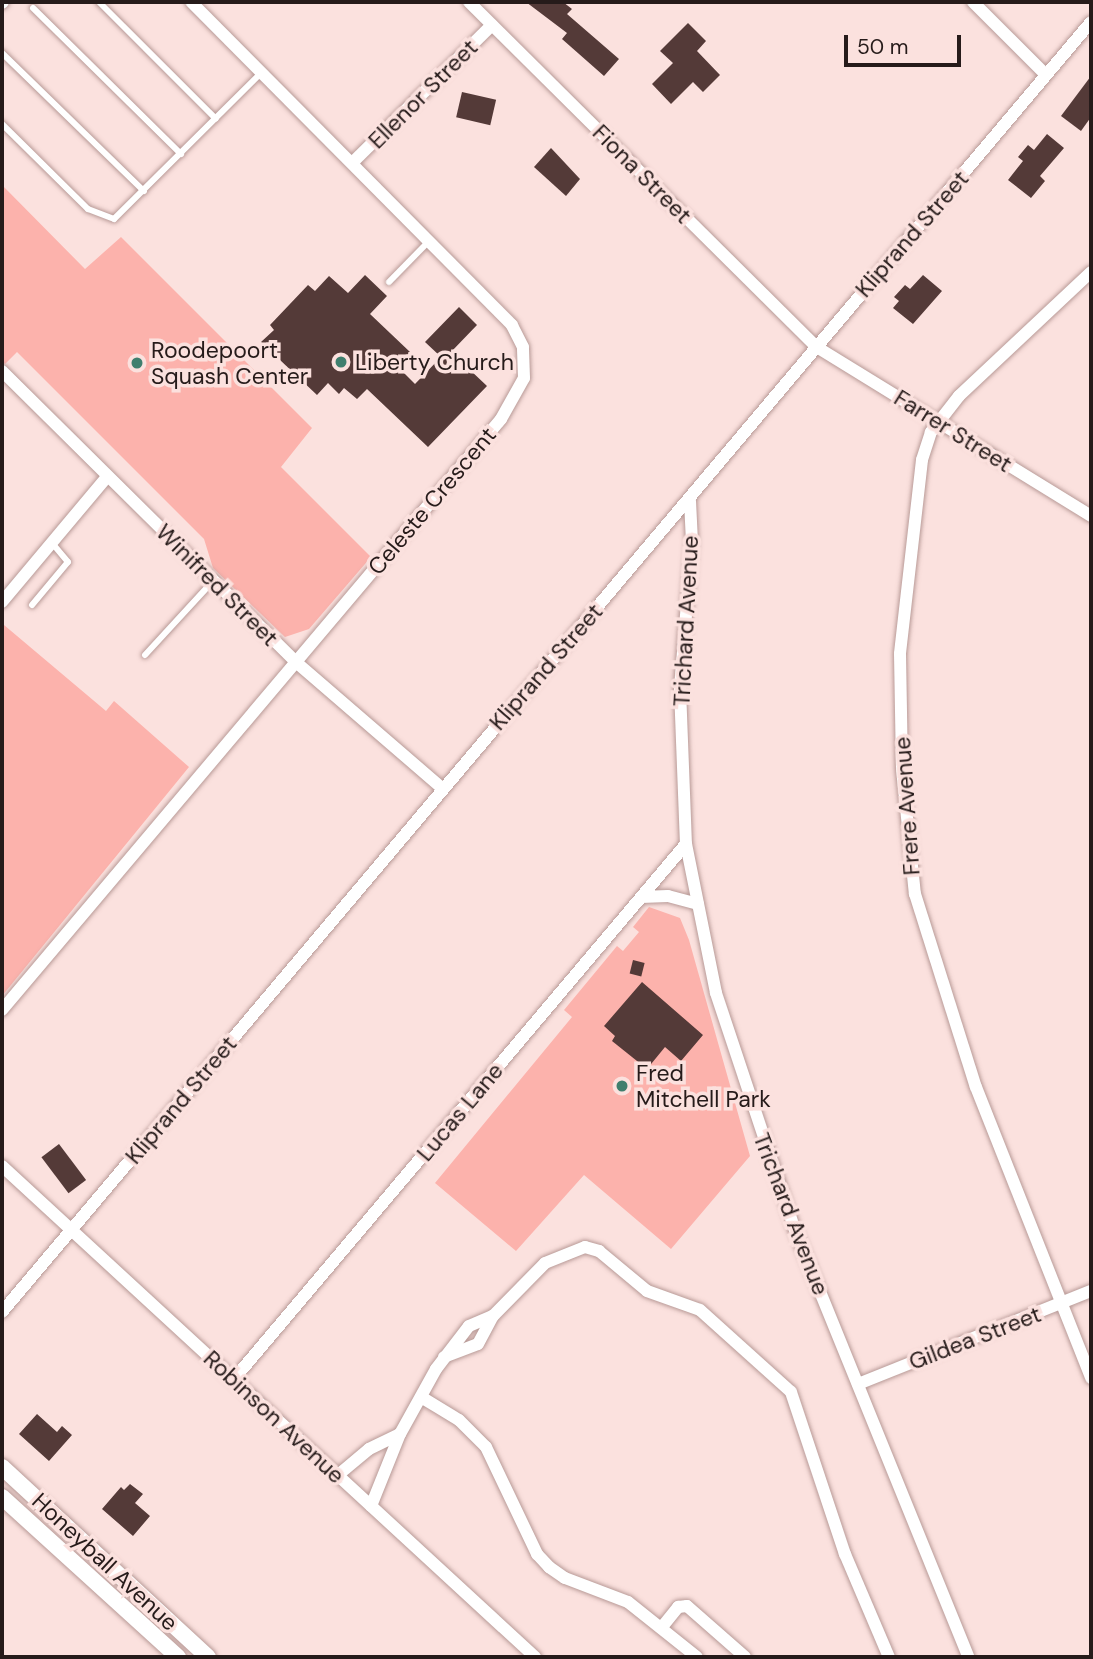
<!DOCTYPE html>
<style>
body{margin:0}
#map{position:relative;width:1093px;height:1659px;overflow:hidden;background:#fbe1de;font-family:"DM Sans",sans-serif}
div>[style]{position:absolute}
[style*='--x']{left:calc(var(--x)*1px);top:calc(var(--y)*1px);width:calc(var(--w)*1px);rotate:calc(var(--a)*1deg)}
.green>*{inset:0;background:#fcb2ac}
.building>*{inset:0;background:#543a38;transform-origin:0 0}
.roads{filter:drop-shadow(0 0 2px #b89a97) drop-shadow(0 0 2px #b89a97)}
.service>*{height:6px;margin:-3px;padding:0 3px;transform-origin:3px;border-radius:3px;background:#fff}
.minor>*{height:12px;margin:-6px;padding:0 6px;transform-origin:6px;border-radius:6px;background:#fff}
.tertiary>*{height:16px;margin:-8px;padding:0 8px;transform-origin:8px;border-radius:8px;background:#fff}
.dots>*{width:19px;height:19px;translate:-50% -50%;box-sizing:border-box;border:4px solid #fbe1de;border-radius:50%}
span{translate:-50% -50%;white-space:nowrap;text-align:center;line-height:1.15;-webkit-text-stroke:7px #fbe1de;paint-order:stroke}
.street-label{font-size:23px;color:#261b1a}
.poi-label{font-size:23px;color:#261b1a}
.left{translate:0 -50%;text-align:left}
.frame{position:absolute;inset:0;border:4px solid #261b1a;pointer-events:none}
.scale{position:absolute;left:844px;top:35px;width:117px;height:32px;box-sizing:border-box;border:4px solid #261b1a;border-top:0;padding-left:9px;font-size:21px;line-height:24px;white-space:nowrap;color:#261b1a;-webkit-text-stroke:5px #fbe1de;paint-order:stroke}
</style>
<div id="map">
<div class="green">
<i style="clip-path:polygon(2px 185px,85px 269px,121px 237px,312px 428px,281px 467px,371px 557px,309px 629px,285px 637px,213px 568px,204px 539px,17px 352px,5px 364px,2px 361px)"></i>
<i style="clip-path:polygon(4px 625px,106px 711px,114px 701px,189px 767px,2px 996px)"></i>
<i style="clip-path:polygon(649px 907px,680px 918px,689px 940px,750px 1156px,671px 1249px,584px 1175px,516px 1251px,435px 1183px,572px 1017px,564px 1010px,617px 946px,623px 951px,639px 932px,633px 927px)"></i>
</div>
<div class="building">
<i style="clip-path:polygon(526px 2px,563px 2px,572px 9px,567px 14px,619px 59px,604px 76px,562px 39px,567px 33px)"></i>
<i style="clip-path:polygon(688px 23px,706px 41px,697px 51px,720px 75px,703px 92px,693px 82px,671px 104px,652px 84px,673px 63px,660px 51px)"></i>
<i style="clip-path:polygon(1091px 76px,1091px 117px,1081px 131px,1061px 116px)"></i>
<i style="left:462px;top:92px;width:35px;height:26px;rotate:13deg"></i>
<i style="clip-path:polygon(1047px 134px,1064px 148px,1040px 176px,1045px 181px,1031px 198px,1008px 180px,1023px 161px,1018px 157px,1028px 145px,1034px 150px)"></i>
<i style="clip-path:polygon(551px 148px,580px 179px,566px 196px,534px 167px)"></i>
<i style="clip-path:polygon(365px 275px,387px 296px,370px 314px,410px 352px,397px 366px,415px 384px,441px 357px,425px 342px,459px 307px,477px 325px,451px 352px,487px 386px,428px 447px,367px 389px,357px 399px,344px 388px,339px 394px,328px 383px,317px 395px,261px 342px,274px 330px,270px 325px,308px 285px,315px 291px,329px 276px,348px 293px)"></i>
<i style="clip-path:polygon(923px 275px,942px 291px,913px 324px,893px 308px,899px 301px,894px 297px,905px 285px,910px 289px)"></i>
<i style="left:633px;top:960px;width:12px;height:14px;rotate:14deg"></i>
<i style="clip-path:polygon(642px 982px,703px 1035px,681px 1061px,665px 1047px,647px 1069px,612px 1041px,615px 1036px,604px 1026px)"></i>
<i style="left:59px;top:1144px;width:45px;height:22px;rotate:53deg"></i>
<i style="clip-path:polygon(37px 1414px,57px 1432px,62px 1426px,72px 1435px,49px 1461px,19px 1434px)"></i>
<i style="clip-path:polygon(130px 1484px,143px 1494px,135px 1503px,150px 1516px,133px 1536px,102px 1509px,121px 1487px,124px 1490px)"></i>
</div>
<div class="roads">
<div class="service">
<i style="--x:99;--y:2;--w:165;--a:45"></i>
<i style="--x:33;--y:8;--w:208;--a:44.6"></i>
<i style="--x:2;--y:53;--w:198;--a:44.2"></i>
<i style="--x:2;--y:124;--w:121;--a:44.7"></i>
<i style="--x:88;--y:209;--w:28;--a:21"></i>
<i style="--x:114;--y:219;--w:207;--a:-44.8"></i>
<i style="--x:389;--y:282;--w:57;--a:-45.7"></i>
<i style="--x:32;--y:605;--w:56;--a:-50.1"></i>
<i style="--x:68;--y:562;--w:25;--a:-130"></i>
<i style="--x:145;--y:655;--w:100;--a:-47.4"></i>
</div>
<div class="minor">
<i style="--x:469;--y:2;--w:488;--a:44.8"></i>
<i style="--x:815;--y:346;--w:324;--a:31.6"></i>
<i style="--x:973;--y:2;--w:103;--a:45"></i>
<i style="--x:2;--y:3;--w:1;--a:-45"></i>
<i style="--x:353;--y:162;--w:195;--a:-44.6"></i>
<i style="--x:1091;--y:272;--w:181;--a:136.8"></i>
<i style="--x:959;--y:396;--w:46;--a:127.9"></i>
<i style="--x:931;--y:432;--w:29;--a:108"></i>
<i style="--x:922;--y:460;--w:195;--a:96.5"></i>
<i style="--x:900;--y:654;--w:115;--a:89"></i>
<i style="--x:902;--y:769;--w:126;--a:84.1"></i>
<i style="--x:915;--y:894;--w:202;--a:72.5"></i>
<i style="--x:976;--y:1087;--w:313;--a:68.4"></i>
<i style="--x:2;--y:371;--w:415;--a:44.7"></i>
<i style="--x:297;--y:663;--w:191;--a:40.8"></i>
<i style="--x:690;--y:501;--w:41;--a:87.2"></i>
<i style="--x:692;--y:542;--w:147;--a:94.7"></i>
<i style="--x:680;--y:689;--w:155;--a:87.8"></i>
<i style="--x:686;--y:844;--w:152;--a:78.6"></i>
<i style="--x:716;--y:993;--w:244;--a:71.6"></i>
<i style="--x:793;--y:1225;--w:466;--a:67.9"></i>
<i style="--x:2;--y:602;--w:163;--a:-50"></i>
<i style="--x:641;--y:897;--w:27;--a:-2"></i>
<i style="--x:668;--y:896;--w:31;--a:15"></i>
<i style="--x:2;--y:1010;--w:773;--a:-49.82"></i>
<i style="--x:501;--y:419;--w:47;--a:-60.7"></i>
<i style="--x:524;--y:378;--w:31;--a:-92"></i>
<i style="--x:523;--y:347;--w:25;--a:-117"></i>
<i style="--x:512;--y:325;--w:455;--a:-134.8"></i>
<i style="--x:2;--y:1166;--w:725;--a:42.65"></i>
<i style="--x:2;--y:1312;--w:1688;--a:-49.83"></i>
<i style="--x:444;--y:1357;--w:36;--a:-21"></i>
<i style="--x:478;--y:1344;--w:32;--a:-62"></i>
<i style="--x:493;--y:1316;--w:74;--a:-45.5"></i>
<i style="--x:545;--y:1263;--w:43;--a:-21.8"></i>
<i style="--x:585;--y:1247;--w:15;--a:16"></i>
<i style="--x:599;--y:1251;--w:62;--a:39.8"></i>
<i style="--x:647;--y:1291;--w:56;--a:19.7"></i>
<i style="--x:700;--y:1310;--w:122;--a:42"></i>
<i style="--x:791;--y:1392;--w:171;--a:71.6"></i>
<i style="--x:845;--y:1554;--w:112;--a:66.9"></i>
<i style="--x:234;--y:1379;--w:700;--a:-49.81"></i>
<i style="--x:858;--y:1384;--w:251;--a:-21.8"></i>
<i style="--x:421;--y:1397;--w:44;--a:31.2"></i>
<i style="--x:459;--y:1420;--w:38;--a:45"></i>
<i style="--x:486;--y:1447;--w:119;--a:64.5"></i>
<i style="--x:537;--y:1554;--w:18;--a:47"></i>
<i style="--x:549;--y:1567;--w:19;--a:35"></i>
<i style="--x:565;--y:1578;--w:67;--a:20.9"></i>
<i style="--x:628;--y:1602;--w:88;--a:38.6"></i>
<i style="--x:338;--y:1475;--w:40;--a:-40"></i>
<i style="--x:369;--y:1449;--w:34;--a:-26"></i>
<i style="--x:371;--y:1506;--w:78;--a:-68.1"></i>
<i style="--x:400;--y:1434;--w:74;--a:-61"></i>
<i style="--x:436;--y:1369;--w:54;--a:-52.5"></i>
<i style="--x:469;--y:1326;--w:26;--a:-23"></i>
<i style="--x:662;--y:1627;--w:26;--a:-51"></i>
<i style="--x:678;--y:1607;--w:9;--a:-6"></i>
<i style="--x:687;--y:1606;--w:77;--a:41.3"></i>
</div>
<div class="tertiary">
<i style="--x:2;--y:1467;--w:280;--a:42.7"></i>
<i style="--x:2;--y:1497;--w:238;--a:42.3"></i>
</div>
</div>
<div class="dots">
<i style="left:341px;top:362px;background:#3f7f6e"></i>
<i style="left:137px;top:363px;background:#3f7f6e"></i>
<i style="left:622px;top:1086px;background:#3f7f6e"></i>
</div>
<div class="street-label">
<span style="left:423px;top:94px;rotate:-45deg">Ellenor Street</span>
<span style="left:642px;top:174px;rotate:45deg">Fiona Street</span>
<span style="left:912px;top:234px;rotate:-49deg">Kliprand Street</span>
<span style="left:953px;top:431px;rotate:32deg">Farrer Street</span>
<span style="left:432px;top:501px;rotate:-50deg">Celeste Crescent</span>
<span style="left:217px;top:585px;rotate:45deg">Winifred Street</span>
<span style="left:686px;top:621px;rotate:-87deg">Trichard Avenue</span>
<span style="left:546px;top:667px;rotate:-49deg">Kliprand Street</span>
<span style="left:907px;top:806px;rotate:-94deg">Frere Avenue</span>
<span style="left:181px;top:1100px;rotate:-50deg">Kliprand Street</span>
<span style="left:460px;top:1112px;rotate:-50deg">Lucas Lane</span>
<span style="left:791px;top:1214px;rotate:69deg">Trichard Avenue</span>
<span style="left:975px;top:1338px;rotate:-21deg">Gildea Street</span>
<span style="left:274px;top:1417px;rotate:43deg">Robinson Avenue</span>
<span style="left:105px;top:1562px;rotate:43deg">Honeyball Avenue</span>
</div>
<div class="poi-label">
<span class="left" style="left:151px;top:363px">Roodepoort<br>Squash Center</span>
<span class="left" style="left:355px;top:362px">Liberty Church</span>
<span class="left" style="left:636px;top:1086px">Fred<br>Mitchell Park</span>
</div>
<div class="frame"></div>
<div class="scale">50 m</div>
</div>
